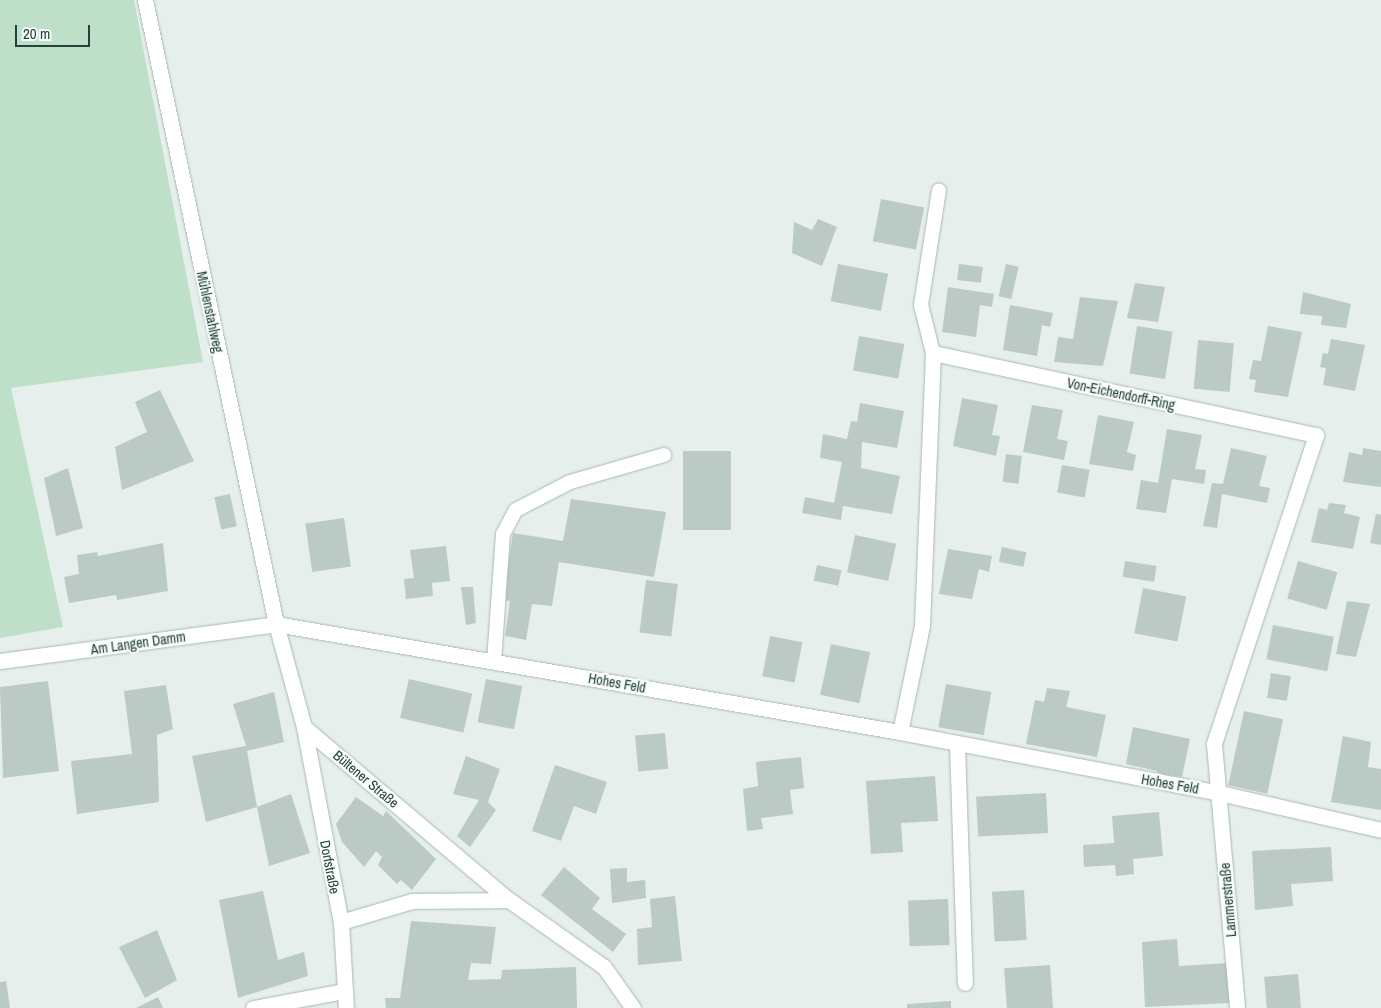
<!DOCTYPE html>
<meta charset="utf-8">
<style>
body{margin:0}
#map{position:relative;width:1381px;height:1008px;overflow:hidden;background:#e6efeb;font-family:"Archivo Narrow",sans-serif}
div>[style]{position:absolute}
[style*='--x']{left:calc(var(--x)*1px);top:calc(var(--y)*1px);width:calc(var(--w)*1px);rotate:calc(var(--a)*1deg)}
.green>*{inset:0;background:#bfe0c8}
.building>*{inset:0;background:#bbcac4;transform-origin:0 0}
.roads{filter:drop-shadow(0 0 1px #a8b8b2) drop-shadow(0 0 1px #a8b8b2)}
.service>*{height:14px;margin:-7px;padding:0 7px;transform-origin:7px;border-radius:7px;background:#fff}
.minor>*{height:15px;margin:-7.5px;padding:0 7.5px;transform-origin:7.5px;border-radius:7.5px;background:#fff}
span{translate:-50% -50%;white-space:nowrap;text-align:center;line-height:1.15;-webkit-text-stroke:4.5px #f7fbf9;paint-order:stroke}
.street-label{font-size:14px;color:#24423a}
.scale{position:absolute;left:15px;top:25px;width:75px;height:22px;box-sizing:border-box;border:2px solid #24423a;border-top:0;padding-left:6px;font-size:15px;line-height:18px;white-space:nowrap;color:#24423a;-webkit-text-stroke:4px #f7fbf9;paint-order:stroke}
</style>
<div id="map">
<div class="green">
<i style="clip-path:polygon(0 0,134px 0,203px 362px,11px 388px,63px 627px,0 638px)"></i>
</div>
<div class="building">
<i style="left:881px;top:199px;width:44px;height:43px;rotate:11deg"></i>
<i style="clip-path:polygon(818px 219px,837px 227px,822px 266px,792px 253px,794px 222px,812px 230px)"></i>
<i style="left:838px;top:264px;width:51px;height:38px;rotate:11deg"></i>
<i style="left:959px;top:264px;width:24px;height:16px;rotate:7deg"></i>
<i style="left:1006px;top:264px;width:13px;height:33px;rotate:13deg"></i>
<i style="clip-path:polygon(1135px 283px,1165px 287px,1158px 322px,1127px 318px)"></i>
<i style="clip-path:polygon(948px 287px,994px 294px,992px 307px,980px 305px,976px 337px,942px 332px)"></i>
<i style="clip-path:polygon(1303px 292px,1351px 304px,1346px 328px,1321px 325px,1322px 316px,1300px 314px)"></i>
<i style="clip-path:polygon(1080px 297px,1118px 301px,1103px 366px,1054px 362px,1058px 337px,1073px 339px)"></i>
<i style="clip-path:polygon(1010px 305px,1053px 313px,1050px 327px,1042px 325px,1037px 356px,1003px 350px)"></i>
<i style="left:1137px;top:326px;width:36px;height:48px;rotate:9deg"></i>
<i style="clip-path:polygon(1268px 326px,1302px 332px,1288px 397px,1254px 392px,1256px 380px,1249px 379px,1253px 360px,1261px 361px)"></i>
<i style="left:859px;top:336px;width:46px;height:35px;rotate:10deg"></i>
<i style="clip-path:polygon(1331px 339px,1365px 345px,1355px 391px,1323px 385px,1326px 368px,1320px 367px,1323px 353px,1328px 354px)"></i>
<i style="left:1198px;top:340px;width:36px;height:49px;rotate:5deg"></i>
<i style="clip-path:polygon(160px 390px,194px 461px,122px 490px,115px 447px,147px 432px,135px 402px)"></i>
<i style="clip-path:polygon(962px 398px,998px 405px,992px 435px,1000px 436px,996px 456px,953px 446px)"></i>
<i style="clip-path:polygon(860px 403px,904px 411px,897px 448px,862px 442px,861px 468px,900px 476px,892px 514px,843px 506px,841px 520px,802px 513px,805px 497px,834px 503px,842px 462px,820px 458px,823px 434px,847px 439px,851px 421px,857px 422px)"></i>
<i style="clip-path:polygon(1032px 405px,1063px 410px,1057px 439px,1068px 441px,1064px 460px,1023px 452px)"></i>
<i style="clip-path:polygon(1098px 415px,1134px 422px,1127px 452px,1136px 455px,1133px 471px,1089px 464px)"></i>
<i style="clip-path:polygon(1167px 429px,1202px 435px,1195px 469px,1206px 470px,1204px 484px,1172px 479px,1166px 513px,1136px 509px,1141px 480px,1158px 483px)"></i>
<i style="clip-path:polygon(1231px 448px,1267px 456px,1259px 486px,1270px 488px,1267px 503px,1222px 494px,1217px 528px,1203px 526px,1212px 483px,1223px 484px)"></i>
<i style="clip-path:polygon(1363px 448px,1381px 451px,1381px 487px,1343px 482px,1349px 452px,1362px 455px)"></i>
<i style="left:683px;top:451px;width:48px;height:79px"></i>
<i style="left:1006px;top:454px;width:16px;height:28px;rotate:7deg"></i>
<i style="left:1062px;top:465px;width:28px;height:28px;rotate:10deg"></i>
<i style="clip-path:polygon(68px 468px,83px 528px,56px 536px,44px 478px)"></i>
<i style="left:230px;top:494px;width:33px;height:16px;rotate:78deg"></i>
<i style="clip-path:polygon(571px 499px,666px 512px,654px 577px,559px 562px,552px 606px,532px 604px,526px 640px,505px 636px,510px 601px,503px 600px,513px 533px,563px 541px)"></i>
<i style="clip-path:polygon(1329px 503px,1346px 505px,1344px 513px,1360px 517px,1353px 549px,1311px 542px,1319px 508px,1327px 510px)"></i>
<i style="clip-path:polygon(1376px 514px,1381px 515px,1381px 545px,1370px 543px)"></i>
<i style="left:344px;top:518px;width:49px;height:39px;rotate:82deg"></i>
<i style="left:855px;top:535px;width:42px;height:38px;rotate:12deg"></i>
<i style="clip-path:polygon(163px 543px,168px 591px,117px 600px,116px 595px,69px 603px,64px 577px,79px 574px,77px 555px,97px 552px,98px 556px)"></i>
<i style="clip-path:polygon(446px 546px,450px 581px,432px 583px,433px 596px,406px 599px,404px 579px,414px 578px,410px 550px)"></i>
<i style="left:1002px;top:547px;width:25px;height:15px;rotate:12deg"></i>
<i style="clip-path:polygon(948px 549px,992px 556px,989px 572px,979px 569px,972px 599px,939px 594px)"></i>
<i style="left:1125px;top:561px;width:32px;height:16px;rotate:9deg"></i>
<i style="left:1298px;top:561px;width:41px;height:39px;rotate:16deg"></i>
<i style="left:817px;top:565px;width:25px;height:16px;rotate:12deg"></i>
<i style="left:646px;top:580px;width:32px;height:53px;rotate:7deg"></i>
<i style="clip-path:polygon(461px 587px,473px 587px,476px 623px,466px 625px)"></i>
<i style="left:1143px;top:588px;width:44px;height:46px;rotate:11deg"></i>
<i style="clip-path:polygon(1347px 601px,1370px 604px,1356px 657px,1336px 654px)"></i>
<i style="left:1273px;top:625px;width:62px;height:35px;rotate:11deg"></i>
<i style="left:770px;top:636px;width:33px;height:41px;rotate:11deg"></i>
<i style="left:831px;top:644px;width:40px;height:52px;rotate:12deg"></i>
<i style="left:1271px;top:673px;width:20px;height:25px;rotate:9deg"></i>
<i style="left:409px;top:679px;width:65px;height:40px;rotate:13deg"></i>
<i style="left:486px;top:679px;width:37px;height:44px;rotate:11deg"></i>
<i style="clip-path:polygon(48px 681px,59px 771px,3px 778px,0 687px)"></i>
<i style="left:946px;top:684px;width:46px;height:44px;rotate:10deg"></i>
<i style="clip-path:polygon(166px 685px,173px 729px,157px 735px,159px 802px,77px 814px,71px 761px,132px 754px,124px 691px)"></i>
<i style="clip-path:polygon(1047px 688px,1070px 691px,1066px 707px,1106px 715px,1097px 757px,1026px 744px,1035px 700px,1044px 702px)"></i>
<i style="clip-path:polygon(274px 692px,284px 742px,247px 751px,257px 807px,206px 822px,192px 756px,246px 746px,233px 704px)"></i>
<i style="left:1244px;top:711px;width:40px;height:76px;rotate:12deg"></i>
<i style="clip-path:polygon(1133px 727px,1190px 739px,1182px 777px,1170px 775px,1170px 780px,1156px 776px,1157px 771px,1126px 764px)"></i>
<i style="left:665px;top:733px;width:36px;height:30px;rotate:85deg"></i>
<i style="clip-path:polygon(1343px 736px,1371px 742px,1368px 767px,1381px 769px,1381px 810px,1331px 802px)"></i>
<i style="clip-path:polygon(466px 756px,500px 769px,488px 802px,496px 810px,470px 847px,457px 836px,479px 800px,453px 794px)"></i>
<i style="clip-path:polygon(801px 757px,804px 788px,790px 790px,793px 814px,761px 818px,763px 829px,747px 831px,743px 789px,758px 786px,756px 762px)"></i>
<i style="clip-path:polygon(555px 765px,607px 782px,596px 814px,574px 806px,561px 841px,532px 831px)"></i>
<i style="clip-path:polygon(935px 776px,938px 821px,901px 823px,903px 852px,871px 854px,866px 781px)"></i>
<i style="left:1046px;top:793px;width:40px;height:70px;rotate:87deg"></i>
<i style="clip-path:polygon(291px 794px,310px 853px,269px 866px,257px 807px)"></i>
<i style="clip-path:polygon(356px 797px,383px 816px,386px 811px,436px 859px,412px 890px,401px 880px,397px 884px,378px 865px,382px 857px,376px 851px,364px 867px,342px 842px,336px 824px)"></i>
<i style="clip-path:polygon(1159px 812px,1163px 856px,1133px 859px,1134px 874px,1116px 876px,1115px 865px,1084px 867px,1083px 845px,1114px 843px,1112px 816px)"></i>
<i style="clip-path:polygon(1331px 847px,1333px 881px,1291px 884px,1293px 906px,1255px 910px,1252px 851px)"></i>
<i style="clip-path:polygon(564px 867px,600px 898px,592px 909px,626px 934px,613px 952px,541px 895px)"></i>
<i style="clip-path:polygon(627px 868px,627px 882px,645px 880px,646px 898px,612px 903px,610px 869px)"></i>
<i style="left:1024px;top:890px;width:50px;height:32px;rotate:87deg"></i>
<i style="clip-path:polygon(263px 891px,278px 960px,304px 952px,308px 976px,238px 998px,219px 900px)"></i>
<i style="clip-path:polygon(675px 896px,682px 961px,638px 965px,637px 929px,652px 927px,650px 899px)"></i>
<i style="left:948px;top:899px;width:46px;height:40px;rotate:88deg"></i>
<i style="clip-path:polygon(411px 921px,496px 927px,491px 964px,471px 963px,468px 980px,501px 979px,502px 970px,576px 967px,577px 1008px,386px 1008px,385px 998px,400px 998px)"></i>
<i style="clip-path:polygon(157px 930px,177px 980px,145px 998px,119px 947px)"></i>
<i style="clip-path:polygon(1177px 939px,1179px 966px,1229px 963px,1230px 1003px,1145px 1007px,1142px 942px)"></i>
<i style="left:1050px;top:965px;width:43px;height:46px;rotate:86deg"></i>
<i style="left:1298px;top:974px;width:34px;height:34px;rotate:85deg"></i>
<i style="clip-path:polygon(6px 981px,10px 1008px,0 1008px,0 982px)"></i>
<i style="clip-path:polygon(158px 997px,163px 1008px,136px 1008px)"></i>
<i style="clip-path:polygon(951px 1001px,951px 1008px,907px 1008px,907px 1004px)"></i>
</div>
<div class="roads">
<div class="service">
<i style="--x:933;--y:353;--w:49;--a:-104"></i>
<i style="--x:921;--y:305;--w:116;--a:-81.1"></i>
<i style="--x:494;--y:662;--w:128;--a:-86"></i>
<i style="--x:503;--y:534;--w:27;--a:-62"></i>
<i style="--x:516;--y:510;--w:61;--a:-27.4"></i>
<i style="--x:570;--y:482;--w:98;--a:-16"></i>
</div>
<div class="minor">
<i style="--x:145;--y:0;--w:638;--a:78.14"></i>
<i style="--x:276;--y:624;--w:107;--a:74.8"></i>
<i style="--x:304;--y:727;--w:198;--a:79.3"></i>
<i style="--x:341;--y:922;--w:86;--a:86.7"></i>
<i style="--x:0;--y:661;--w:278;--a:-7.6"></i>
<i style="--x:276;--y:624;--w:633;--a:9.82"></i>
<i style="--x:900;--y:732;--w:326;--a:10.8"></i>
<i style="--x:1220;--y:793;--w:165;--a:12.9"></i>
<i style="--x:304;--y:727;--w:268;--a:40.2"></i>
<i style="--x:509;--y:900;--w:116;--a:35.2"></i>
<i style="--x:604;--y:967;--w:50;--a:54.7"></i>
<i style="--x:900;--y:732;--w:108;--a:-78.3"></i>
<i style="--x:922;--y:626;--w:273;--a:-87.7"></i>
<i style="--x:933;--y:353;--w:392;--a:12.1"></i>
<i style="--x:1316;--y:435;--w:325;--a:108.3"></i>
<i style="--x:1214;--y:744;--w:265;--a:85"></i>
<i style="--x:957;--y:745;--w:238;--a:88.1"></i>
<i style="--x:341;--y:922;--w:74;--a:-16.5"></i>
<i style="--x:412;--y:901;--w:97;--a:-0.6"></i>
<i style="--x:253;--y:1008;--w:93;--a:-10.6"></i>
</div>
</div>
<div class="street-label">
<span style="left:210px;top:312px;rotate:78deg">Mühlenstahlweg</span>
<span style="left:1121px;top:394px;rotate:12deg">Von-Eichendorff-Ring</span>
<span style="left:138px;top:643px;rotate:-8deg">Am Langen Damm</span>
<span style="left:617px;top:683px;rotate:10deg">Hohes Feld</span>
<span style="left:366px;top:779px;rotate:40deg">Bültener Straße</span>
<span style="left:1170px;top:784px;rotate:10deg">Hohes Feld</span>
<span style="left:330px;top:867px;rotate:79deg">Dorfstraße</span>
<span style="left:1228px;top:900px;rotate:-95deg">Lammerstraße</span>
</div>
<div class="scale">20 m</div>
</div>
